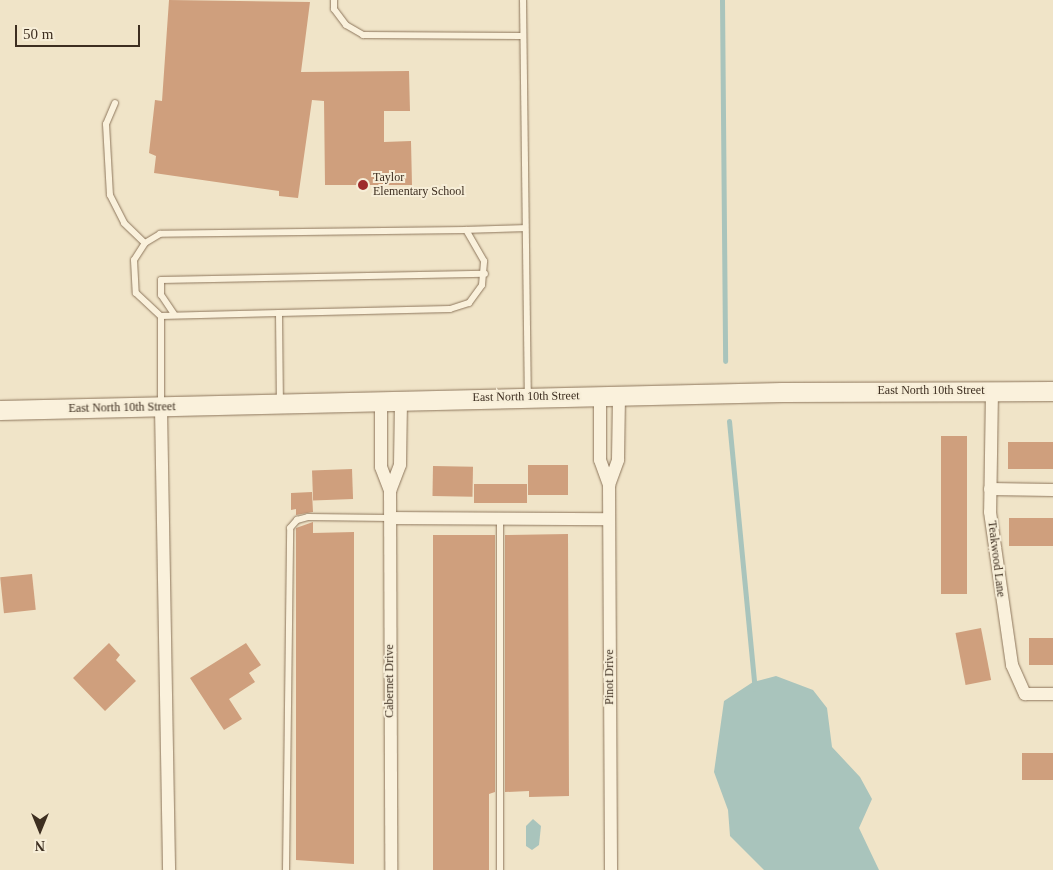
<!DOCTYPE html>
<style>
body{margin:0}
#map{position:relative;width:1053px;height:870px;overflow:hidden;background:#f0e4c8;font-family:Georgia,serif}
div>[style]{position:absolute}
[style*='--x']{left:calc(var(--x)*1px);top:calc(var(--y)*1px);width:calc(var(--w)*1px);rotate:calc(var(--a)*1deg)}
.water>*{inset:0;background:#a9c4bc}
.stream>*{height:5px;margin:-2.5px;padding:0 2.5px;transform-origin:2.5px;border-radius:2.5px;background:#a9c4bc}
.building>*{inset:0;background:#cf9f7d;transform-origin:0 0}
.roads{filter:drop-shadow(0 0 1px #8d765c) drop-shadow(0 0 1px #8d765c)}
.service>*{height:6px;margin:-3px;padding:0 3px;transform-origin:3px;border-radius:3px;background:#faf1dc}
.minor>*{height:12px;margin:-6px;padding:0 6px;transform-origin:6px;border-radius:6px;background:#faf1dc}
.secondary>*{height:19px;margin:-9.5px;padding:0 9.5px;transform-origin:9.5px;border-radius:9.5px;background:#faf1dc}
.dots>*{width:14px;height:14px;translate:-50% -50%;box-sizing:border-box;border:2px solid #f7eed8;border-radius:50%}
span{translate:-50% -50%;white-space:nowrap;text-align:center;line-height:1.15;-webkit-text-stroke:4px #f7eed8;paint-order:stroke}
.poi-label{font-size:12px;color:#3d2e20}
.left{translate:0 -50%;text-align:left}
.street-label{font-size:12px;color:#3d2e20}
.north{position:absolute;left:15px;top:805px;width:50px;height:50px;-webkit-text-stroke:4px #f7eed8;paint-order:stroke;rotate:180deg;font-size:14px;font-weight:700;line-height:20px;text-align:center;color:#3d2e20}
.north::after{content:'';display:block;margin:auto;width:18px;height:22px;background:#3d2e20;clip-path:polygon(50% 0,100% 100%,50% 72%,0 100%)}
.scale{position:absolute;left:15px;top:25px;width:125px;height:22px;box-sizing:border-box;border:2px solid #3d2e20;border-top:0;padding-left:6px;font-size:15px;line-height:18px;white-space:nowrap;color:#3d2e20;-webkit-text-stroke:4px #f7eed8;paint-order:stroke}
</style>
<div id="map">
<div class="water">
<i style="clip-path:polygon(776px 676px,813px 690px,827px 708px,832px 747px,860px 777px,872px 799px,859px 828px,879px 870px,764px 870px,730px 836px,728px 810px,714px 772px,724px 701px,753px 682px)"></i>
<i style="clip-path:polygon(533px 819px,541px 826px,539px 845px,532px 850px,526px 846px,526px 826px)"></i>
</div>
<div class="stream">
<i style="--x:722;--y:0;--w:361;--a:89.5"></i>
<i style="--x:729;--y:421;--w:269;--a:84.5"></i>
</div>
<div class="building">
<i style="clip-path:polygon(169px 0,310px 2px,301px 72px,409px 71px,410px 111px,384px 111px,384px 142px,411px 141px,412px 185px,325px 185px,324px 101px,312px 100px,298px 198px,279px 196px,279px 191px,154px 173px,156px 156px,149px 153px,155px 100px,162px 101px)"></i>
<i style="left:941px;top:436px;width:26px;height:158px"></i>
<i style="left:1008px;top:442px;width:45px;height:27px"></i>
<i style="left:528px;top:465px;width:40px;height:30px"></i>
<i style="left:433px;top:466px;width:40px;height:30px;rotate:1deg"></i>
<i style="left:352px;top:469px;width:30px;height:40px;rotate:88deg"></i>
<i style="left:527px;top:484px;width:19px;height:53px;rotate:90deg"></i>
<i style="clip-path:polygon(312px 492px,313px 512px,296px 515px,296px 509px,291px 510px,291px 493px)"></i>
<i style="left:1009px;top:518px;width:44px;height:28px"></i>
<i style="clip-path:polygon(313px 522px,313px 533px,354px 532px,354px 864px,296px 860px,296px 528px)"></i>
<i style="clip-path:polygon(568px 534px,569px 796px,529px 797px,529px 791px,505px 792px,505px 535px)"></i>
<i style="clip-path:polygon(433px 535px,495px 535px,495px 792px,489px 794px,489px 870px,433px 870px)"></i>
<i style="left:32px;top:574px;width:36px;height:32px;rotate:84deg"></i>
<i style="left:981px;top:628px;width:53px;height:26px;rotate:79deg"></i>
<i style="left:1029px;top:638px;width:24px;height:27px"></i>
<i style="clip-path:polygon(109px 643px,120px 655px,116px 660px,136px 681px,105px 711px,73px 678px)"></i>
<i style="clip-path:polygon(246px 643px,261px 665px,249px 673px,255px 682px,229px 699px,242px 719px,224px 730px,190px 678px)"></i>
<i style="left:1022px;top:753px;width:31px;height:27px"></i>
</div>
<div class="roads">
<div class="service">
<i style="--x:334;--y:0;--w:9;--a:90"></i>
<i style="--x:334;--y:9;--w:20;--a:53"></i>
<i style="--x:346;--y:25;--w:20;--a:30"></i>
<i style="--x:363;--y:35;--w:158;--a:0.4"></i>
<i style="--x:523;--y:0;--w:395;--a:89.3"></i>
<i style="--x:115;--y:103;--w:23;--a:113"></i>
<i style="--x:106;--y:124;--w:71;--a:86.8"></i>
<i style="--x:110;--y:195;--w:31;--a:63"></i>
<i style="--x:124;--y:223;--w:29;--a:44"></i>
<i style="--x:466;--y:230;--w:59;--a:-1.9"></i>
<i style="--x:279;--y:313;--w:171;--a:-1.3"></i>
<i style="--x:450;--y:309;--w:20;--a:-18"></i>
<i style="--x:469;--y:303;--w:22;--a:-54"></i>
<i style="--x:482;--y:285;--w:24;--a:-85"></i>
<i style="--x:484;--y:261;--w:36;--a:-120"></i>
<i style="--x:466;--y:230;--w:306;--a:179.3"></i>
<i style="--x:160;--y:234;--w:17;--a:149"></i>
<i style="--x:145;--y:243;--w:20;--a:123"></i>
<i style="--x:134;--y:260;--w:33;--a:87"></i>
<i style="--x:136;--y:293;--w:34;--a:43"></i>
<i style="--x:161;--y:316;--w:118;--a:-1.5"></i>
<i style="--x:279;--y:313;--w:90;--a:89.4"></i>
<i style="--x:174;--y:314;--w:23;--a:-124"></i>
<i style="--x:161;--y:295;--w:15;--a:-90"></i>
<i style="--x:161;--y:280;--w:324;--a:-1.1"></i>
<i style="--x:161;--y:316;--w:88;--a:90"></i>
<i style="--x:500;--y:518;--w:352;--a:90"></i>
<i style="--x:286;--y:870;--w:342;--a:-89.3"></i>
<i style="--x:290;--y:528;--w:11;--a:-49"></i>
<i style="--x:297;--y:520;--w:11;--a:-15"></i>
<i style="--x:308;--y:517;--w:82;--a:0.7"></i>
</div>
<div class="minor">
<i style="--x:992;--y:391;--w:121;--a:90.9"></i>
<i style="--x:990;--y:512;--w:155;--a:81.8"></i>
<i style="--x:1012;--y:665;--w:32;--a:66"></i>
<i style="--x:1025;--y:694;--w:28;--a:0"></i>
<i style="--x:600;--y:396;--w:64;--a:90"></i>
<i style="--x:600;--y:460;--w:27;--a:70"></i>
<i style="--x:609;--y:485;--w:27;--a:-70"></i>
<i style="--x:618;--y:460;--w:65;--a:-89.1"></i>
<i style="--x:381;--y:401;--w:66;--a:90"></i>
<i style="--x:381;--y:467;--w:26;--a:69"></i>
<i style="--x:390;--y:491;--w:28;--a:-69"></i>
<i style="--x:400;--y:465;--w:65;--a:-89.1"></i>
<i style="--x:161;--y:408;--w:462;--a:89"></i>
<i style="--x:609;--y:485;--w:385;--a:89.7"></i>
<i style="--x:990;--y:489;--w:63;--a:0.9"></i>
<i style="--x:390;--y:491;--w:379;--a:89.8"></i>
<i style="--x:390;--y:518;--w:219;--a:0.3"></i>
</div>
<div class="secondary">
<i style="--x:0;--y:410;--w:782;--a:-1.32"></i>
<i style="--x:782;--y:392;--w:271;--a:-0.2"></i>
</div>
</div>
<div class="dots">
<i style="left:363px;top:185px;background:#9e2a2b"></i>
</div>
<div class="poi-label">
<span class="left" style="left:373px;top:185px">Taylor<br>Elementary School</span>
</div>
<div class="street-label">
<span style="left:931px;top:391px">East North 10th Street</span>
<span style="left:526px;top:397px;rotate:-1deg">East North 10th Street</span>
<span style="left:122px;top:408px;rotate:-1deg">East North 10th Street</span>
<span style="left:996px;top:559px;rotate:83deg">Teakwood Lane</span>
<span style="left:610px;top:677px;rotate:-90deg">Pinot Drive</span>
<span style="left:390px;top:681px;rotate:-90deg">Cabernet Drive</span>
</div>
<div class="north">N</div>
<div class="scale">50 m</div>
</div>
